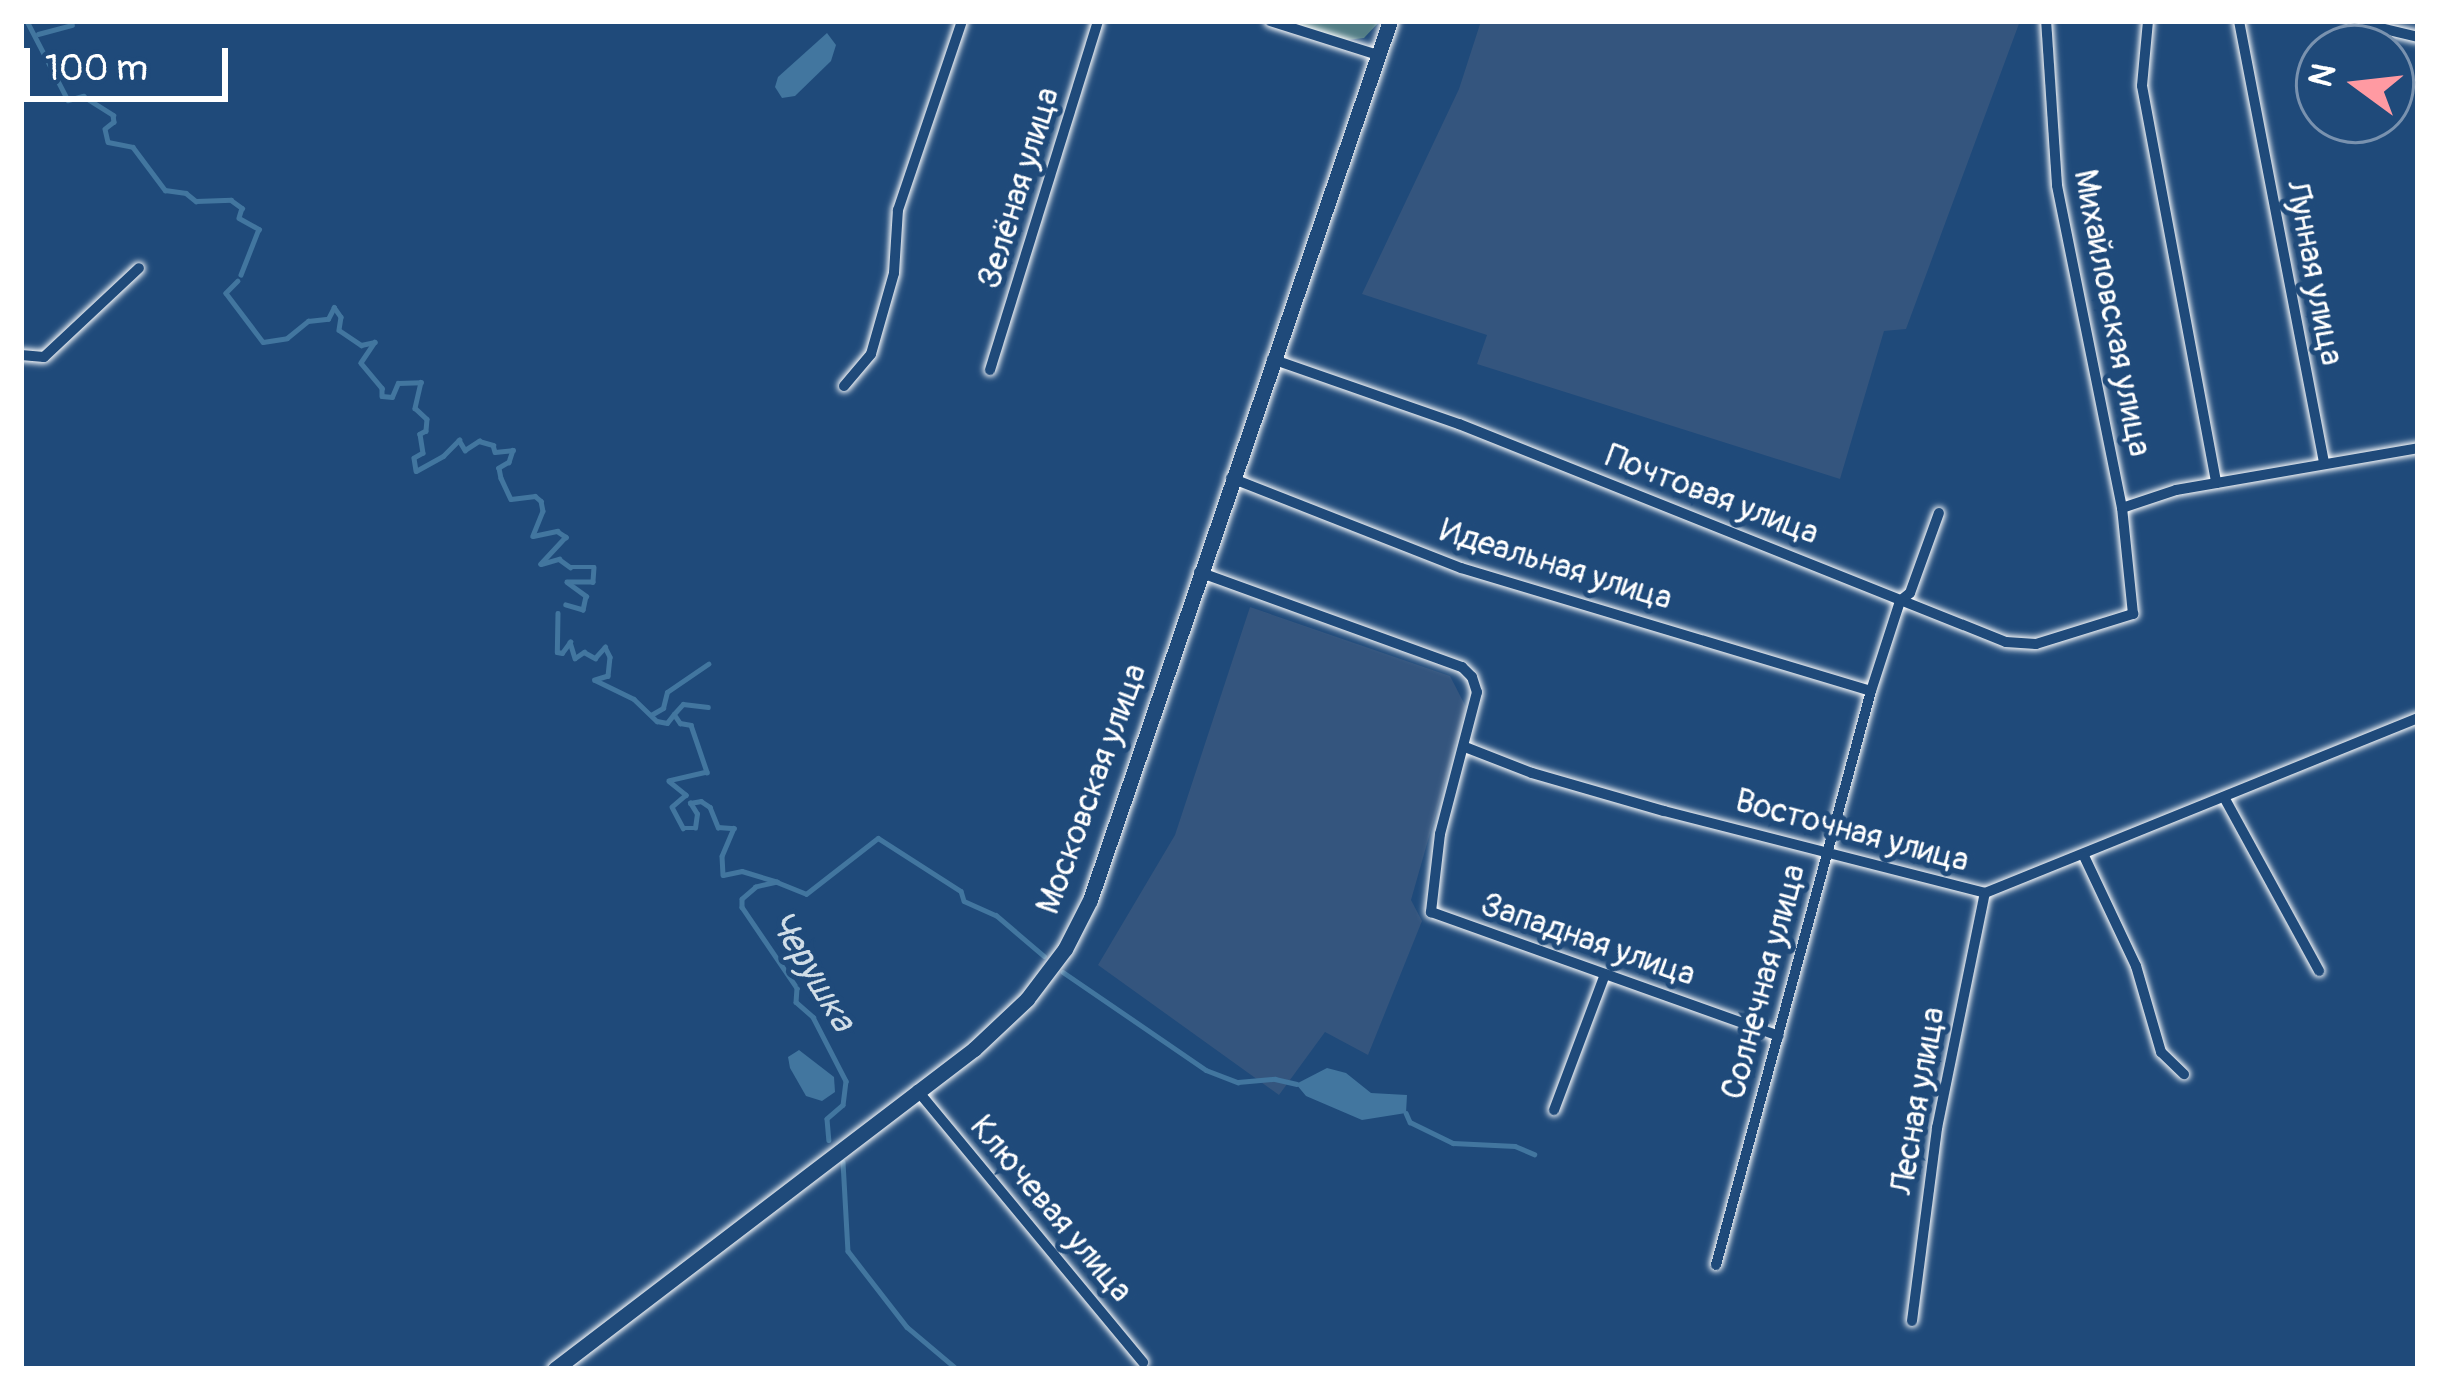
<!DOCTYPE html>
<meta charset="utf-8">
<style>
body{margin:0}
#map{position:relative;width:2439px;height:1390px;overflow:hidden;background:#1f4a7a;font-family:Pangolin,sans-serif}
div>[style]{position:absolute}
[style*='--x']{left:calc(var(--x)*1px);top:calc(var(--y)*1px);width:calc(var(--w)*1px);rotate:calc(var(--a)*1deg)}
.built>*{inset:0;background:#34557e}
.green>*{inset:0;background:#527d85}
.water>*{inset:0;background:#42769f}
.stream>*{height:4.5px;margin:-2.25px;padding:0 2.25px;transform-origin:2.25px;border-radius:2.25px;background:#42769f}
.roads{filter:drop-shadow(0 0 3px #fff) drop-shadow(0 0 3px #fff)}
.minor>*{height:10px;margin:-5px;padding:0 5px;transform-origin:5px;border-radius:5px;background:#1f4a7a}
.secondary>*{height:15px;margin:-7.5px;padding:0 7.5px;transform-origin:7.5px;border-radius:7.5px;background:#1f4a7a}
span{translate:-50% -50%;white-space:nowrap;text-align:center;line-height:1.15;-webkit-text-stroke:10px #1f4a7a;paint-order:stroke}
.street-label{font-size:33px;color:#fff}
.water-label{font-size:36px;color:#d0dde7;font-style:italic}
.frame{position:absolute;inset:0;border:24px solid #fff;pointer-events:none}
.north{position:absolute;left:2295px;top:24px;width:120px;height:120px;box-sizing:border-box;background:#1f4a7a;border:3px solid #7992af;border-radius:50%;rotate:285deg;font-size:33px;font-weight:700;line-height:48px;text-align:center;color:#fff}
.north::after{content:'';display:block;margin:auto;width:42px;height:54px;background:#ff9aa2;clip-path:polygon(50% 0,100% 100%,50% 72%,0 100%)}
.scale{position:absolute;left:24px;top:48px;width:204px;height:54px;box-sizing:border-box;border:6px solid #fff;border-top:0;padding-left:15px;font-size:36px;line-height:42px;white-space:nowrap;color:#fff;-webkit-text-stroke:9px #1f4a7a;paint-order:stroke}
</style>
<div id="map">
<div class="built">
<i style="clip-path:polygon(1481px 21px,2020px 21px,1906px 329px,1884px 331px,1840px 479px,1477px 364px,1487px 335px,1362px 294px,1459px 89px)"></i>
<i style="clip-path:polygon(1250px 607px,1450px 676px,1466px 707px,1411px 900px,1422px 921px,1368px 1055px,1325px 1032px,1279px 1095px,1098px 965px,1175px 835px)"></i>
</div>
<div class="green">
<i style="clip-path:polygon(1286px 21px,1380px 21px,1364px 38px,1347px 40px)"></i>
</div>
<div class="water">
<i style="clip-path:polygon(827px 33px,836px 45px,831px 61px,795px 96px,782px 98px,775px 87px,778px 77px)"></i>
<i style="clip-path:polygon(799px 1050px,834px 1077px,835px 1092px,822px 1101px,806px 1096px,790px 1068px,788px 1057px)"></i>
<i style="clip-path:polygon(1327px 1068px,1346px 1073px,1371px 1093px,1407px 1095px,1406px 1113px,1362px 1120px,1306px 1096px,1296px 1084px)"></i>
</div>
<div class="stream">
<i style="--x:27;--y:21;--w:89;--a:62.6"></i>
<i style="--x:68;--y:100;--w:16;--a:-15"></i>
<i style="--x:83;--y:96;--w:36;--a:32"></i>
<i style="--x:113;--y:115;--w:7;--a:82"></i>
<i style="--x:114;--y:122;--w:11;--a:142"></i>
<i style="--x:105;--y:129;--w:13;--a:77"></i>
<i style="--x:108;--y:142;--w:25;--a:11"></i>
<i style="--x:133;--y:147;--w:54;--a:53.3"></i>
<i style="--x:165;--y:190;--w:21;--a:8"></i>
<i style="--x:186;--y:193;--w:13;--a:39"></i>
<i style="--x:196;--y:201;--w:35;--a:-2"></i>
<i style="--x:231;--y:200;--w:14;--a:36"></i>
<i style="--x:242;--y:208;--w:10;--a:107"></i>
<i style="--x:239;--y:218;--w:23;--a:29"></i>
<i style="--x:259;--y:229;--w:49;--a:111.4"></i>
<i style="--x:38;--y:34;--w:35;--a:-15"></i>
<i style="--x:238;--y:281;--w:17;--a:135"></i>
<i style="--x:226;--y:293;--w:61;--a:52.9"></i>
<i style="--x:263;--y:342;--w:24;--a:-9"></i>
<i style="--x:287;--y:338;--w:27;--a:-39"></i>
<i style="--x:308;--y:321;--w:20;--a:-6"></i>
<i style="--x:328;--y:319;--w:13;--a:-63"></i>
<i style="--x:334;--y:307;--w:12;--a:55"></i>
<i style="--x:341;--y:317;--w:13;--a:99"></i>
<i style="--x:339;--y:330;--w:27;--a:34"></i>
<i style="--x:361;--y:345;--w:14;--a:-12"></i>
<i style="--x:375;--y:342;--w:25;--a:124"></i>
<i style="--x:361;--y:363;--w:33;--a:50"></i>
<i style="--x:382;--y:388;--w:8;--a:90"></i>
<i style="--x:382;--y:396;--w:10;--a:6"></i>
<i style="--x:392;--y:397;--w:15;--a:-67"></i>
<i style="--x:398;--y:383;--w:23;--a:-2"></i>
<i style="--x:421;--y:382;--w:27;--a:103"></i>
<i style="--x:415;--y:408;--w:16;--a:43"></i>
<i style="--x:427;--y:419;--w:12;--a:95"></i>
<i style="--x:426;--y:431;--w:7;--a:153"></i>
<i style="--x:420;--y:434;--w:19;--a:81"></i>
<i style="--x:423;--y:453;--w:10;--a:151"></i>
<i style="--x:414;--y:458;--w:13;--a:81"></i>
<i style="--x:416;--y:471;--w:31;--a:-29"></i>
<i style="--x:443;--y:456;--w:23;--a:-45"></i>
<i style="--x:459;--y:440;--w:12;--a:59"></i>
<i style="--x:465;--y:450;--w:17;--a:-33"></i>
<i style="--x:479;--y:441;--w:15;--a:16"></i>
<i style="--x:493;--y:445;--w:7;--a:74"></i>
<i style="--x:495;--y:452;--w:18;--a:-6"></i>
<i style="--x:513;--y:450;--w:13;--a:108"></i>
<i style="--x:509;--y:462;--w:12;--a:149"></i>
<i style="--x:499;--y:468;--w:10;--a:79"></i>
<i style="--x:501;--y:478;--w:23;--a:65"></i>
<i style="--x:511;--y:499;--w:24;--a:-7"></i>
<i style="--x:535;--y:496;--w:8;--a:40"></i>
<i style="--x:541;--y:501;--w:10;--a:79"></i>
<i style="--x:543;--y:511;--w:27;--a:112"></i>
<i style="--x:533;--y:536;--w:25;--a:-12"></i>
<i style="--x:557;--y:531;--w:11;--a:34"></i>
<i style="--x:566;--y:537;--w:37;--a:133"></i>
<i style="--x:541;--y:564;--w:19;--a:-16"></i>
<i style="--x:559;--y:559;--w:14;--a:36"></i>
<i style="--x:570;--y:567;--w:24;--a:0"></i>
<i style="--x:594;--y:567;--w:15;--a:94"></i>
<i style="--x:593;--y:582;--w:26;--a:180"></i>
<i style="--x:567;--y:582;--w:24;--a:36"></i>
<i style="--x:586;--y:596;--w:14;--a:102"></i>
<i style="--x:583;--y:610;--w:18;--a:-164"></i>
<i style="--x:558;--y:613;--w:39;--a:91"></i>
<i style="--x:557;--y:652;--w:5;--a:11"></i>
<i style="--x:562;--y:653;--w:14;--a:-54"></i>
<i style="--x:570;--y:642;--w:17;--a:73"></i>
<i style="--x:575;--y:658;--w:11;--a:-34"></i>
<i style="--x:584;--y:652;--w:13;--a:29"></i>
<i style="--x:595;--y:658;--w:15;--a:-48"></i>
<i style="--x:605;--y:647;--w:11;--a:63"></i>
<i style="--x:610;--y:657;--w:19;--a:96"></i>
<i style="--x:608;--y:676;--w:14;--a:163"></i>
<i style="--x:595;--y:680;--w:43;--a:26"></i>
<i style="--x:634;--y:699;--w:32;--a:44"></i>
<i style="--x:657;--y:721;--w:10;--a:11"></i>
<i style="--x:667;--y:723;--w:11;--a:-52"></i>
<i style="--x:674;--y:714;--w:11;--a:56"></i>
<i style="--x:680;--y:723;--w:11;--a:10"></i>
<i style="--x:691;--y:725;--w:50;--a:71.2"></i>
<i style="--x:707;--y:772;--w:39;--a:167"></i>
<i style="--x:669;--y:781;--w:22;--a:39"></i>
<i style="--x:686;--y:795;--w:18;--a:139"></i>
<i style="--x:672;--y:807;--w:24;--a:62"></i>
<i style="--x:683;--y:828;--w:12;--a:0"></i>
<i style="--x:695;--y:828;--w:14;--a:-82"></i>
<i style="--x:697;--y:814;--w:13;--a:-122"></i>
<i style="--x:690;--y:803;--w:11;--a:-10"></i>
<i style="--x:701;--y:801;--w:11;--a:34"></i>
<i style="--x:710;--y:807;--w:22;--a:68"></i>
<i style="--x:718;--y:827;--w:16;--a:4"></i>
<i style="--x:734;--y:828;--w:30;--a:113"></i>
<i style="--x:722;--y:856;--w:19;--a:87"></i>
<i style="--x:723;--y:875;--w:19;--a:-12"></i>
<i style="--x:742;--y:871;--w:37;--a:17"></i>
<i style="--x:777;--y:882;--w:22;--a:167"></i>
<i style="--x:756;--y:887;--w:18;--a:139"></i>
<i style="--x:742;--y:899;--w:8;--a:90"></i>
<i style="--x:742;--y:907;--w:98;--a:55.8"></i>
<i style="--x:797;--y:988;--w:14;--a:94"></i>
<i style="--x:796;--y:1002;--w:23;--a:41"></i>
<i style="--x:813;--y:1017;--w:72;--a:62.7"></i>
<i style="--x:846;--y:1081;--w:24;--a:97"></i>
<i style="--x:843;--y:1105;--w:21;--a:139"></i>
<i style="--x:827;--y:1119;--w:21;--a:85"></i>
<i style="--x:674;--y:714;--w:13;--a:-48"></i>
<i style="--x:683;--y:704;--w:25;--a:7"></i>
<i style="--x:651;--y:715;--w:14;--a:-30"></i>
<i style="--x:663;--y:708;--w:16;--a:-76"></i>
<i style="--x:667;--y:692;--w:50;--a:-34.3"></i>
<i style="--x:777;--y:882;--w:31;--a:22"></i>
<i style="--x:806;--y:894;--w:91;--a:-37.9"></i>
<i style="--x:878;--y:838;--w:98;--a:32.6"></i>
<i style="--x:961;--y:891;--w:10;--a:73"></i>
<i style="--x:964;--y:901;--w:35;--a:24"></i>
<i style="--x:996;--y:915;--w:63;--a:40.5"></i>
<i style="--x:1063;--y:972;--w:173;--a:34.4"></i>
<i style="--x:1206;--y:1070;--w:34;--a:21"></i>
<i style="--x:1238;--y:1082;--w:37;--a:-5"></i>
<i style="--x:1275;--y:1079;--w:22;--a:13"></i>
<i style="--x:1406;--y:1113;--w:10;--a:66"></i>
<i style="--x:1410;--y:1122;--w:48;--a:26"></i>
<i style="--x:1453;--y:1143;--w:62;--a:2.8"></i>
<i style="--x:1515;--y:1146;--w:21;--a:23"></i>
<i style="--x:843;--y:1162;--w:89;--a:86.8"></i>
<i style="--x:848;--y:1251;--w:96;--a:52.2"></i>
<i style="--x:907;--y:1327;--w:65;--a:40"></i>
</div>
<div class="roads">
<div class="minor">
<i style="--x:1270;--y:21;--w:113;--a:17.5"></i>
<i style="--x:2148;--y:21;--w:65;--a:95.3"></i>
<i style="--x:2142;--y:86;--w:404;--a:79.4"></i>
<i style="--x:2239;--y:21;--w:451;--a:79.1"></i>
<i style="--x:2351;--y:21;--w:69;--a:13.4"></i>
<i style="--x:21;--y:355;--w:23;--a:5"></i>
<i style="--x:44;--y:357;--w:130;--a:-43.1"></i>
<i style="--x:1272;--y:359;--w:198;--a:19.2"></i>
<i style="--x:1459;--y:424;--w:589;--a:21.73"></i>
<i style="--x:2006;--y:642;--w:30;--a:4"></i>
<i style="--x:2036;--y:644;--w:102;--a:-17.2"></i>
<i style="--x:2133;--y:614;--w:107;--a:-95.9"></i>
<i style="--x:2122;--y:508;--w:329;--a:-101.4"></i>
<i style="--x:2057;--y:185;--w:164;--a:-93.8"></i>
<i style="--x:990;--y:370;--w:365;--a:-72.8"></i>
<i style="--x:844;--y:386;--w:42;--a:-49.8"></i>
<i style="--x:871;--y:354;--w:84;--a:-74.1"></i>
<i style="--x:894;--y:273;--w:63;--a:-86.4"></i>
<i style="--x:898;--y:210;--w:200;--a:-71.3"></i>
<i style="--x:1231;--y:478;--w:247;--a:21.4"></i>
<i style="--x:1461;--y:568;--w:428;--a:16.7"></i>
<i style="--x:2122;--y:508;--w:57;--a:-18.4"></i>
<i style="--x:2176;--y:490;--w:246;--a:-9.8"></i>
<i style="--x:1199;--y:572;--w:280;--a:19.9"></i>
<i style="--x:1462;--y:667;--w:14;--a:45"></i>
<i style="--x:1472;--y:677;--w:16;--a:72"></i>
<i style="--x:1477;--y:692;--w:147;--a:104.6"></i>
<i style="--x:1440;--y:834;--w:79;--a:96.6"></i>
<i style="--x:1431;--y:912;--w:369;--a:19.6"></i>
<i style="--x:1465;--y:747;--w:72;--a:21.2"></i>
<i style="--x:1532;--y:773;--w:137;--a:16.1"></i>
<i style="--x:1664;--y:811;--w:331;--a:14.3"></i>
<i style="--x:1985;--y:893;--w:467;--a:-22"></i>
<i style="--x:2225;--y:799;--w:196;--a:61.3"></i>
<i style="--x:2084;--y:856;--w:122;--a:64.7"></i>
<i style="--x:2136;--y:966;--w:90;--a:73.8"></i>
<i style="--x:2161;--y:1052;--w:32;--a:44"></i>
<i style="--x:917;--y:1090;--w:354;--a:50.3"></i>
<i style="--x:1554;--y:1110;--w:145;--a:-69.4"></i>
<i style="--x:1716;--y:1265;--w:595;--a:-74.89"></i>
<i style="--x:1871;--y:691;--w:95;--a:-72.1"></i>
<i style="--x:1900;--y:601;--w:13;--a:-39"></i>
<i style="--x:1910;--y:593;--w:85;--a:-70.1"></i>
<i style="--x:1912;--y:1321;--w:195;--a:-82.6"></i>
<i style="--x:1937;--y:1128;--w:240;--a:-78.5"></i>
</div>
<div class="secondary">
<i style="--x:555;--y:1369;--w:527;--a:-37.37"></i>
<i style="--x:974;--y:1049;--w:73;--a:-43.3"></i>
<i style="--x:1027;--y:999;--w:63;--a:-52.8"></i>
<i style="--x:1065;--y:949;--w:55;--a:-63"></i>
<i style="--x:1090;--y:900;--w:929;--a:-71.16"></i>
</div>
</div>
<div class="street-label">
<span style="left:1019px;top:188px;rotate:-73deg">Зелёная улица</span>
<span style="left:2314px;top:273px;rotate:79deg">Лунная улица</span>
<span style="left:2112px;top:313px;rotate:79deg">Михайловская улица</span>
<span style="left:1712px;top:495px;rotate:21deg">Почтовая улица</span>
<span style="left:1556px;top:565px;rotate:17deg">Идеальная улица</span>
<span style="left:1092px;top:789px;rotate:-70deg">Московская улица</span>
<span style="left:1852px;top:831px;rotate:15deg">Восточная улица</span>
<span style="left:1588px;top:940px;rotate:19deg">Западная улица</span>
<span style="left:1764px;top:982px;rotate:-75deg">Солнечная улица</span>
<span style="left:1918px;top:1101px;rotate:-80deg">Лесная улица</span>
<span style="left:1051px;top:1209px;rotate:50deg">Ключевая улица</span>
</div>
<div class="water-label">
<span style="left:812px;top:971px;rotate:59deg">Черушка</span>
</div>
<div class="frame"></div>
<div class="north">N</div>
<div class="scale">100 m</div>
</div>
